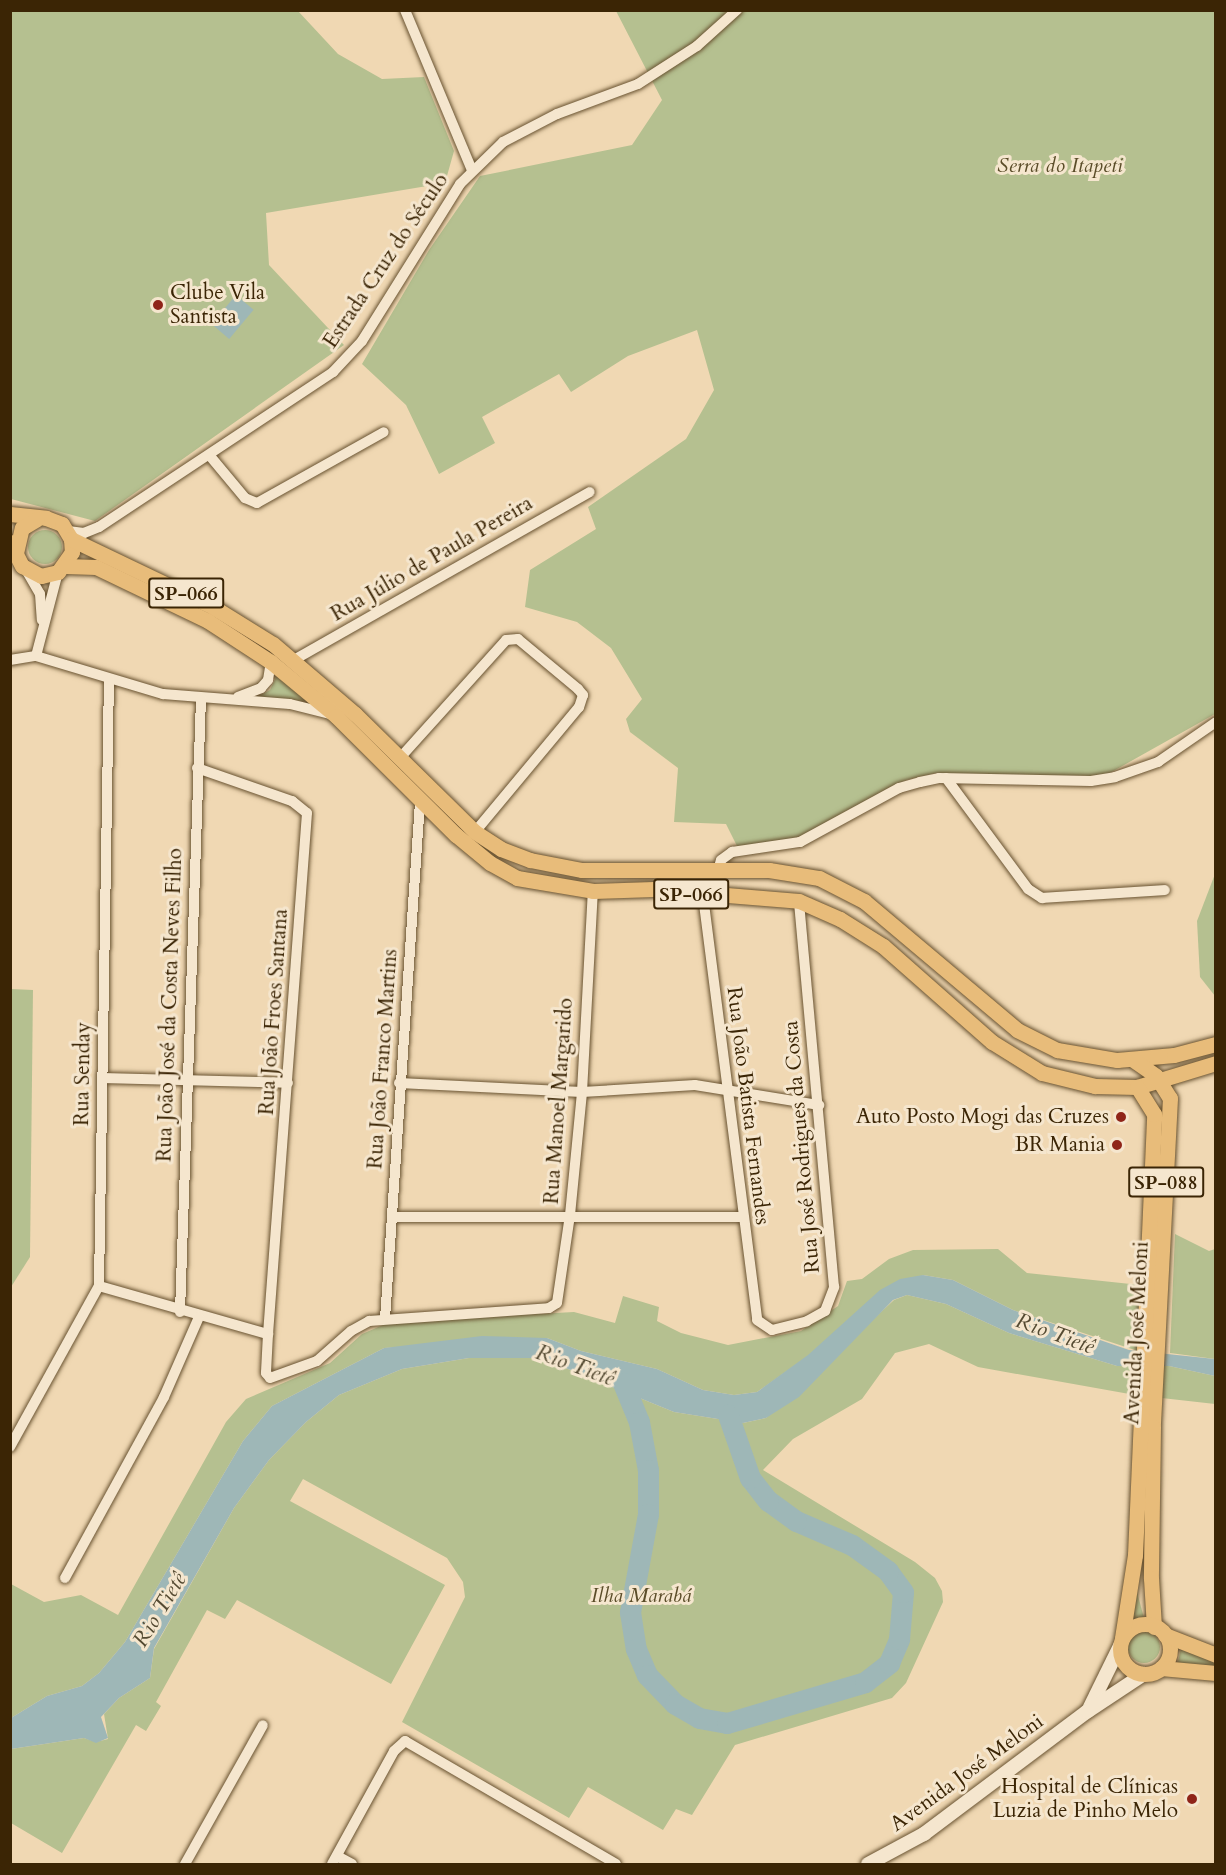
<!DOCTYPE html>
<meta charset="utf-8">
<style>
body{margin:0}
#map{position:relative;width:1226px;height:1875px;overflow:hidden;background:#f0d8b3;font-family:Cardo,serif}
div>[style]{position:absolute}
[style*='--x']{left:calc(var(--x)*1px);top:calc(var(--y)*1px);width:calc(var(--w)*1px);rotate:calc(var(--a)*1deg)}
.green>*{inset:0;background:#b5c090}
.round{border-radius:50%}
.water>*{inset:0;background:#9eb7b7;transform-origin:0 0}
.river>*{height:21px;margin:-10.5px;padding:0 10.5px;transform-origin:10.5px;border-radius:10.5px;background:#9eb7b7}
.roads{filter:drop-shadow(0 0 2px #685230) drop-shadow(0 0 2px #685230)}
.street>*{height:10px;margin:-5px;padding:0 5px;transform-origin:5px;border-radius:5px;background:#f5e6ce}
.secondary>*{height:14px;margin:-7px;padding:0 7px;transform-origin:7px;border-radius:7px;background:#f5e6ce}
.primary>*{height:15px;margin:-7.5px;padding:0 7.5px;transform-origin:7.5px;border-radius:7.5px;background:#e8bc7a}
.primary>.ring{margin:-7.5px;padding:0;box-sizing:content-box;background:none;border:15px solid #e8bc7a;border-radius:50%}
.dots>*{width:16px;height:16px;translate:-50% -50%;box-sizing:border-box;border:3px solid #f5e6ce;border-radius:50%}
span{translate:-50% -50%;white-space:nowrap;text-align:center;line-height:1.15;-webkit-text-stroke:6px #f5e6ce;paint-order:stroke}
.shield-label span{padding:2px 4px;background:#f5e6ce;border:2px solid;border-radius:4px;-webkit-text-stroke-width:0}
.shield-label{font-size:20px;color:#3b2505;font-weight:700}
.park-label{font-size:21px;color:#5a4c28;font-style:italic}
.street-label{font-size:21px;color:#3b2505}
.poi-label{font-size:21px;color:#3b2505}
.left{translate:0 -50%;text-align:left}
.right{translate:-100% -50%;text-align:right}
.water-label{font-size:22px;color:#544a32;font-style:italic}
.frame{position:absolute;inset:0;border:12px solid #3b2505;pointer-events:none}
</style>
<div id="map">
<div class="green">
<i style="clip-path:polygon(10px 11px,298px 11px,338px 54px,382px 79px,424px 77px,454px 151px,445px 183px,266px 213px,269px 265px,344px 345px,95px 521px,11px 499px)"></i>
<i style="clip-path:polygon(616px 11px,1215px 11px,1215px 714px,1108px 774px,1078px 778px,936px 773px,906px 780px,790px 842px,737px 846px,726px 824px,674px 822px,678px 768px,630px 732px,626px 719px,642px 699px,611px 648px,577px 622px,525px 607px,530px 570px,596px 529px,588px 507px,686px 439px,714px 390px,697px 330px,628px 356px,571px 392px,559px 374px,482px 417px,495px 443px,439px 474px,406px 405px,362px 364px,429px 250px,480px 176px,632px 145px,662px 100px)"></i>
<i class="round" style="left:28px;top:530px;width:34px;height:34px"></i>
<i style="clip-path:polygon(277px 675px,312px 702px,257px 697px,270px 690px)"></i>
<i style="clip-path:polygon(1215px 874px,1215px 996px,1200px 977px,1197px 921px)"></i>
<i style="clip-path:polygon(11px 989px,33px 990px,30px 1257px,11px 1287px)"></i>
<i style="clip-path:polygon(1175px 1234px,1209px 1251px,1215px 1249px,1215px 1359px,1170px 1353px)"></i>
<i style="clip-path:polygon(998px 1249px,1027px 1273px,1140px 1285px,1138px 1351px,1013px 1310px,953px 1280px,923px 1275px,757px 1392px,734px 1395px,703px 1390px,657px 1369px,581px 1351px,547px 1338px,384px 1348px,272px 1406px,243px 1441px,125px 1642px,99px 1673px,82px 1686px,47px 1696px,11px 1718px,11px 1584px,44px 1602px,81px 1595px,118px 1615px,226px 1422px,246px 1399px,330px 1363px,362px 1334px,390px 1322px,574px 1312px,615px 1323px,623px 1296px,659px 1307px,657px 1321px,681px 1333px,728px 1345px,801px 1331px,838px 1306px,847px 1281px,862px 1279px,889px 1259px,913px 1250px)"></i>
<i style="clip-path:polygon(907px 1295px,946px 1304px,1009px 1333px,1117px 1366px,1169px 1366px,1215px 1376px,1215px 1404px,1135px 1395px,978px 1367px,929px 1344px,895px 1353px,862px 1399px,793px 1439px,763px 1470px,915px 1562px,935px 1578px,942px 1591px,943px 1602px,906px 1683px,892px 1698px,735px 1745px,692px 1815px,676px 1809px,663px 1830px,588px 1787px,569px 1818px,402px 1722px,465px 1597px,463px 1582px,447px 1558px,303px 1479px,290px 1501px,445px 1585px,391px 1684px,237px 1600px,225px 1619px,207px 1610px,156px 1702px,161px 1706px,146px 1731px,136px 1725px,62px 1853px,11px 1823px,11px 1749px,84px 1738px,96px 1742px,108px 1739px,104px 1714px,119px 1698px,150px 1678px,154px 1649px,234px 1508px,269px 1460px,306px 1422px,339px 1395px,402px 1369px,469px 1358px,541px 1358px,674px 1412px,743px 1423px,766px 1418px,894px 1300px)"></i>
<i style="clip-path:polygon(1136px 1588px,1145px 1622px,1132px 1620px)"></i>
<i class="round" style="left:1128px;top:1631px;width:32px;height:32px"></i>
<i style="clip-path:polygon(1181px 1648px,1215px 1662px,1215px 1669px,1177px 1667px)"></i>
</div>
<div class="water">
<i style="left:236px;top:295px;width:23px;height:38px;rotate:40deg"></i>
<i style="clip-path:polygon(923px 1275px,953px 1280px,1013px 1310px,1129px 1350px,1215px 1359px,1215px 1376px,1169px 1366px,1117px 1366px,1009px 1333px,946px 1304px,907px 1295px,893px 1300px,799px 1397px,766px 1418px,743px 1423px,674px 1412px,541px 1358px,469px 1358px,402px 1369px,339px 1395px,306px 1422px,269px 1460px,234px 1508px,154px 1648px,150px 1678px,119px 1698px,101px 1717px,108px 1738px,96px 1743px,84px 1738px,11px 1749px,11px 1718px,47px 1696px,82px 1686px,99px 1673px,125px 1642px,243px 1441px,272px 1406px,384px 1348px,482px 1336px,547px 1338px,581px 1351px,657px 1369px,703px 1390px,734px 1395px,757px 1392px,808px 1355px,880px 1290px,900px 1279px)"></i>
</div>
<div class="river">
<i style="--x:623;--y:1383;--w:42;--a:67.7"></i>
<i style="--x:639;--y:1422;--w:49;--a:79.4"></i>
<i style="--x:648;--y:1470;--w:44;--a:90"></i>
<i style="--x:648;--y:1514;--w:100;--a:100.4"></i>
<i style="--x:630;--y:1612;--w:37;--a:81"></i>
<i style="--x:636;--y:1649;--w:28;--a:67"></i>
<i style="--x:647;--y:1675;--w:40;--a:46"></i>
<i style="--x:675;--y:1704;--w:28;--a:30"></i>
<i style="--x:699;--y:1718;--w:28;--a:10"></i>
<i style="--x:727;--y:1723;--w:144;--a:-16.5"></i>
<i style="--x:865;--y:1682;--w:31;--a:-38"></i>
<i style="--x:889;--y:1663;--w:26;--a:-67"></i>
<i style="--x:899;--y:1639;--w:47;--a:-85.1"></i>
<i style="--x:903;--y:1592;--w:26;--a:-126"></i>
<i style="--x:888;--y:1571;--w:44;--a:-144.2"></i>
<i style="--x:852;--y:1545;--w:61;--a:-156.8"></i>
<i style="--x:796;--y:1521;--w:34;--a:-144"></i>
<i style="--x:768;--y:1501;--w:29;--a:-128"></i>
<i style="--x:750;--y:1478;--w:67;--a:-109.2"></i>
</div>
<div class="roads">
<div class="street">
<i style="--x:405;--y:10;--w:173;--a:67.3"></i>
<i style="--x:210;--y:456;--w:55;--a:50.2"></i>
<i style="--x:245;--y:498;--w:13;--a:23"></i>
<i style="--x:257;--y:503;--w:145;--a:-29.2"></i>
<i style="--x:68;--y:531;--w:16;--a:7"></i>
<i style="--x:84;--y:533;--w:16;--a:-22"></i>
<i style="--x:99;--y:527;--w:281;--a:-33.5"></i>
<i style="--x:333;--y:372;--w:42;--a:-46.9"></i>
<i style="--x:362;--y:341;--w:185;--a:-58"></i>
<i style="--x:460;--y:184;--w:60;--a:-44.3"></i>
<i style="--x:503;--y:142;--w:61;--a:-27.4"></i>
<i style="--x:557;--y:114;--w:86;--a:-20.3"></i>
<i style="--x:638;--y:84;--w:70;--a:-32.8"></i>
<i style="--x:697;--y:46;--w:54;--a:-42"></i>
<i style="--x:25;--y:568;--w:30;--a:60"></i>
<i style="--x:40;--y:594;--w:26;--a:86"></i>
<i style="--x:36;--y:656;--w:87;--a:-75.3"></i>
<i style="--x:10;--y:660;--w:26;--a:-9"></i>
<i style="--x:36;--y:656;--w:133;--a:16.7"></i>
<i style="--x:163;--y:694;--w:127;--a:4.5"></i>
<i style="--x:290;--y:704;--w:41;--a:14"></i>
<i style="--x:294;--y:660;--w:340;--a:-29.6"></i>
<i style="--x:238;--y:697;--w:25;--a:-21"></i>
<i style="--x:261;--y:688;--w:11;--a:-49"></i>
<i style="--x:268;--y:680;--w:18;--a:-81"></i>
<i style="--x:399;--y:759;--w:160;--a:-48"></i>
<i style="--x:506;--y:640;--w:12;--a:-5"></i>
<i style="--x:518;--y:639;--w:78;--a:39.8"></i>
<i style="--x:578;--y:689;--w:8;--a:50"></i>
<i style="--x:583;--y:695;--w:13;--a:108"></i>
<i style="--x:579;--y:707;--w:163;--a:129.8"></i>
<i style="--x:197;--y:768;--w:101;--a:19.2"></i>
<i style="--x:292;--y:801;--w:19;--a:39"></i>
<i style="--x:307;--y:813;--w:522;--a:94.28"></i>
<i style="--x:268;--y:1334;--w:39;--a:93"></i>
<i style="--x:266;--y:1373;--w:6;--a:51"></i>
<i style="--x:270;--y:1378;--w:50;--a:-19.9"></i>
<i style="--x:317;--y:1361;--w:45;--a:-41.4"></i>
<i style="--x:351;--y:1331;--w:21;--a:-29"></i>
<i style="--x:369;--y:1321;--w:180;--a:-4.1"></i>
<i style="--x:549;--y:1308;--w:9;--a:-32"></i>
<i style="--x:557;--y:1303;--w:89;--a:-81.6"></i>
<i style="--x:570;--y:1215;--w:124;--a:-84.4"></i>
<i style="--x:582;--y:1092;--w:201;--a:-86.9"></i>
<i style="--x:946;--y:778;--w:138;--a:53.5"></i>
<i style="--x:1028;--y:889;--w:17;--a:33"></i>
<i style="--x:1042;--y:898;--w:123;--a:-3.7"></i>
<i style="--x:718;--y:871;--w:11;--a:-75"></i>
<i style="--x:721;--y:860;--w:14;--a:-36"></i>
<i style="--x:732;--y:852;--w:69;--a:-8.4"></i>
<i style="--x:800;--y:842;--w:113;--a:-28.6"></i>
<i style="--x:899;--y:788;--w:22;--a:-16"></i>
<i style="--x:920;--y:782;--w:19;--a:-12"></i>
<i style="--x:939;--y:778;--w:152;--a:1.1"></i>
<i style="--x:1091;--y:781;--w:24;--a:-9"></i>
<i style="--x:1115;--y:777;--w:46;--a:-19.2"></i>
<i style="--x:1158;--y:762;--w:70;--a:-34.6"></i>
<i style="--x:703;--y:896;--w:427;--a:82.7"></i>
<i style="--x:757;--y:1320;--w:18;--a:34"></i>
<i style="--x:772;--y:1330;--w:36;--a:-14"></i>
<i style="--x:807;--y:1321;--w:21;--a:-29"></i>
<i style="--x:825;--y:1311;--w:26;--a:-69"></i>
<i style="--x:834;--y:1287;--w:388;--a:-95.2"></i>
<i style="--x:102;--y:1078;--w:186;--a:1.5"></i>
<i style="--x:399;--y:1083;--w:183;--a:2.8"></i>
<i style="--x:582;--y:1092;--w:113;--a:-3.5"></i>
<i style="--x:695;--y:1085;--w:126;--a:9.2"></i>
<i style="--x:393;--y:1217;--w:349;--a:0"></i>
<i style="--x:99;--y:1286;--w:176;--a:15.9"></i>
<i style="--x:180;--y:1312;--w:614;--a:-88.04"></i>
<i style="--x:385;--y:1319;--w:519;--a:-86.13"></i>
<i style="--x:10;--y:1447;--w:184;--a:-61.1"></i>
<i style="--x:99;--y:1286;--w:607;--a:-89.06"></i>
<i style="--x:65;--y:1578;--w:206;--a:-61.3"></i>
<i style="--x:164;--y:1397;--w:87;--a:-66.4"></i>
<i style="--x:337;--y:1856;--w:17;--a:28"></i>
<i style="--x:185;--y:1864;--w:159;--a:-60.7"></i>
<i style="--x:332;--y:1864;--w:129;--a:-61.2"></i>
<i style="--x:394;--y:1751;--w:15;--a:-42"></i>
<i style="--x:405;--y:1741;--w:244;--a:30.2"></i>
</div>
<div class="secondary">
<i style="--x:1090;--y:1707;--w:68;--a:-63.8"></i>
<i style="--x:868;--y:1864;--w:64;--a:-28.2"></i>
<i style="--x:924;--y:1834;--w:205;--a:-36.9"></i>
<i style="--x:1088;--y:1711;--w:67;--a:-33.5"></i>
</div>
<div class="primary">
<i style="--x:10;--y:514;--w:36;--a:6"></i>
<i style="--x:46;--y:518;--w:17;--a:21"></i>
<i style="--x:62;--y:524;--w:17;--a:59"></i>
<i style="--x:71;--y:539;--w:13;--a:86"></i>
<i style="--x:72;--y:552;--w:24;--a:125"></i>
<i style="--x:58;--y:572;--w:17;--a:167"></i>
<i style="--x:41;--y:576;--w:21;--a:-152"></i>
<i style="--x:22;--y:566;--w:27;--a:-117"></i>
<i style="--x:71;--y:539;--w:157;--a:25.6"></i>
<i style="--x:213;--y:607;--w:70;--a:31.7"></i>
<i style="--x:273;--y:644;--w:108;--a:40.5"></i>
<i style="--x:355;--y:714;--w:168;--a:44.5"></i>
<i style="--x:475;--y:832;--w:31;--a:33"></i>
<i style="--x:501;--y:849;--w:31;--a:21"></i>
<i style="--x:530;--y:860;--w:53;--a:10.9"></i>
<i style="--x:582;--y:870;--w:187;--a:0"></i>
<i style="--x:769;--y:870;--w:51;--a:9.1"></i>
<i style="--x:819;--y:878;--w:51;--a:27.1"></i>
<i style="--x:864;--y:901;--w:200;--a:40.1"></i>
<i style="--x:1017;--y:1030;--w:45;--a:26.6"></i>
<i style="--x:1057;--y:1050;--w:61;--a:9.5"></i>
<i style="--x:1117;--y:1060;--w:57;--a:-5"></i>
<i style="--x:1174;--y:1055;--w:43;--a:-14.7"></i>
<i style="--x:16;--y:553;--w:26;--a:-77"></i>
<i style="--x:22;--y:528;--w:17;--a:-31"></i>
<i style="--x:66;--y:566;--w:30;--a:2"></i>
<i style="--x:96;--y:567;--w:124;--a:25.7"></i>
<i style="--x:208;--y:621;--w:75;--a:33.1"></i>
<i style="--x:271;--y:662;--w:85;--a:39.7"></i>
<i style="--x:336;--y:716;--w:169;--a:44.8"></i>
<i style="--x:456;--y:835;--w:44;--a:39.5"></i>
<i style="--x:490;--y:863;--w:31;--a:29"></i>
<i style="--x:517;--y:878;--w:77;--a:9.7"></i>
<i style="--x:593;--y:891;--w:61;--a:-1.9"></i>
<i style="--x:654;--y:889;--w:145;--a:4.7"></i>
<i style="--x:799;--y:901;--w:45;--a:23.7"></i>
<i style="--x:840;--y:919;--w:51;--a:32.1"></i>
<i style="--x:883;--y:946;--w:145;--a:41.4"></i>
<i style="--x:992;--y:1042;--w:59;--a:31.8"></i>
<i style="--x:1042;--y:1073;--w:55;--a:13.8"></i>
<i style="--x:1095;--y:1086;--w:42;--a:1.4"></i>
<i style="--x:1137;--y:1087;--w:83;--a:-16.9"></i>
<i style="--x:1132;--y:1059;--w:29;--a:35"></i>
<i style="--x:1156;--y:1076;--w:26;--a:58"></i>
<i style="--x:1170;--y:1098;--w:329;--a:93"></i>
<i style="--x:1153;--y:1427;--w:151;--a:90.8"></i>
<i style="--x:1151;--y:1578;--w:49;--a:86.5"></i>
<i class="ring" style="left:1120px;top:1624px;width:35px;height:35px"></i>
<i style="--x:1165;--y:1635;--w:55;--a:21.4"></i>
<i style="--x:1122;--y:1638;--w:84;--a:-81.1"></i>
<i style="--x:1135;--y:1555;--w:441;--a:-87.5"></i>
<i style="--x:1154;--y:1114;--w:32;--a:-122"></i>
<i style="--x:1161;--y:1668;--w:55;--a:5.2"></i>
</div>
</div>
<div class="dots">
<i style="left:158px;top:305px;background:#8f2418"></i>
<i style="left:1121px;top:1117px;background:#8f2418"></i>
<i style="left:1117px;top:1145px;background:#8f2418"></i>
<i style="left:1192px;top:1799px;background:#8f2418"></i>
</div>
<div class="shield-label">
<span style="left:186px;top:593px">SP-066</span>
<span style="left:691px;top:894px">SP-066</span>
<span style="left:1166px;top:1182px">SP-088</span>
</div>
<div class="park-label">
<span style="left:1060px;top:166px">Serra do Itapeti</span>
<span style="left:641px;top:1596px">Ilha Marabá</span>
</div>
<div class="street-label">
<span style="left:386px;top:261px;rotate:-56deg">Estrada Cruz do Século</span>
<span style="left:432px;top:559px;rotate:-30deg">Rua Júlio de Paula Pereira</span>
<span style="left:170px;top:1005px;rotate:-88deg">Rua João José da Costa Neves Filho</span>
<span style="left:274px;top:1012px;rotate:-86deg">Rua João Froes Santana</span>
<span style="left:383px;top:1059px;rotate:-86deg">Rua João Franco Martins</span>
<span style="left:83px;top:1074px;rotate:-89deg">Rua Senday</span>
<span style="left:559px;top:1101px;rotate:-86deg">Rua Manoel Margarido</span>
<span style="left:748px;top:1106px;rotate:83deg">Rua João Batista Fernandes</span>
<span style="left:802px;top:1147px;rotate:-95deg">Rua José Rodrigues da Costa</span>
<span style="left:1137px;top:1333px;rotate:-87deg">Avenida José Meloni</span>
<span style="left:967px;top:1773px;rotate:-36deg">Avenida José Meloni</span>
</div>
<div class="poi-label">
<span class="left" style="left:170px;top:305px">Clube Vila<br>Santista</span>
<span class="right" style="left:1109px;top:1117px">Auto Posto Mogi das Cruzes</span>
<span class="right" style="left:1105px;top:1145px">BR Mania</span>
<span class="right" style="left:1178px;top:1799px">Hospital de Clínicas<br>Luzia de Pinho Melo</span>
</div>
<div class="water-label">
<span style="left:1055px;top:1334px;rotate:20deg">Rio Tietê</span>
<span style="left:575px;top:1366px;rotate:20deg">Rio Tietê</span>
<span style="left:160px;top:1610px;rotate:-59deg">Rio Tietê</span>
</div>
<div class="frame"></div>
</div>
